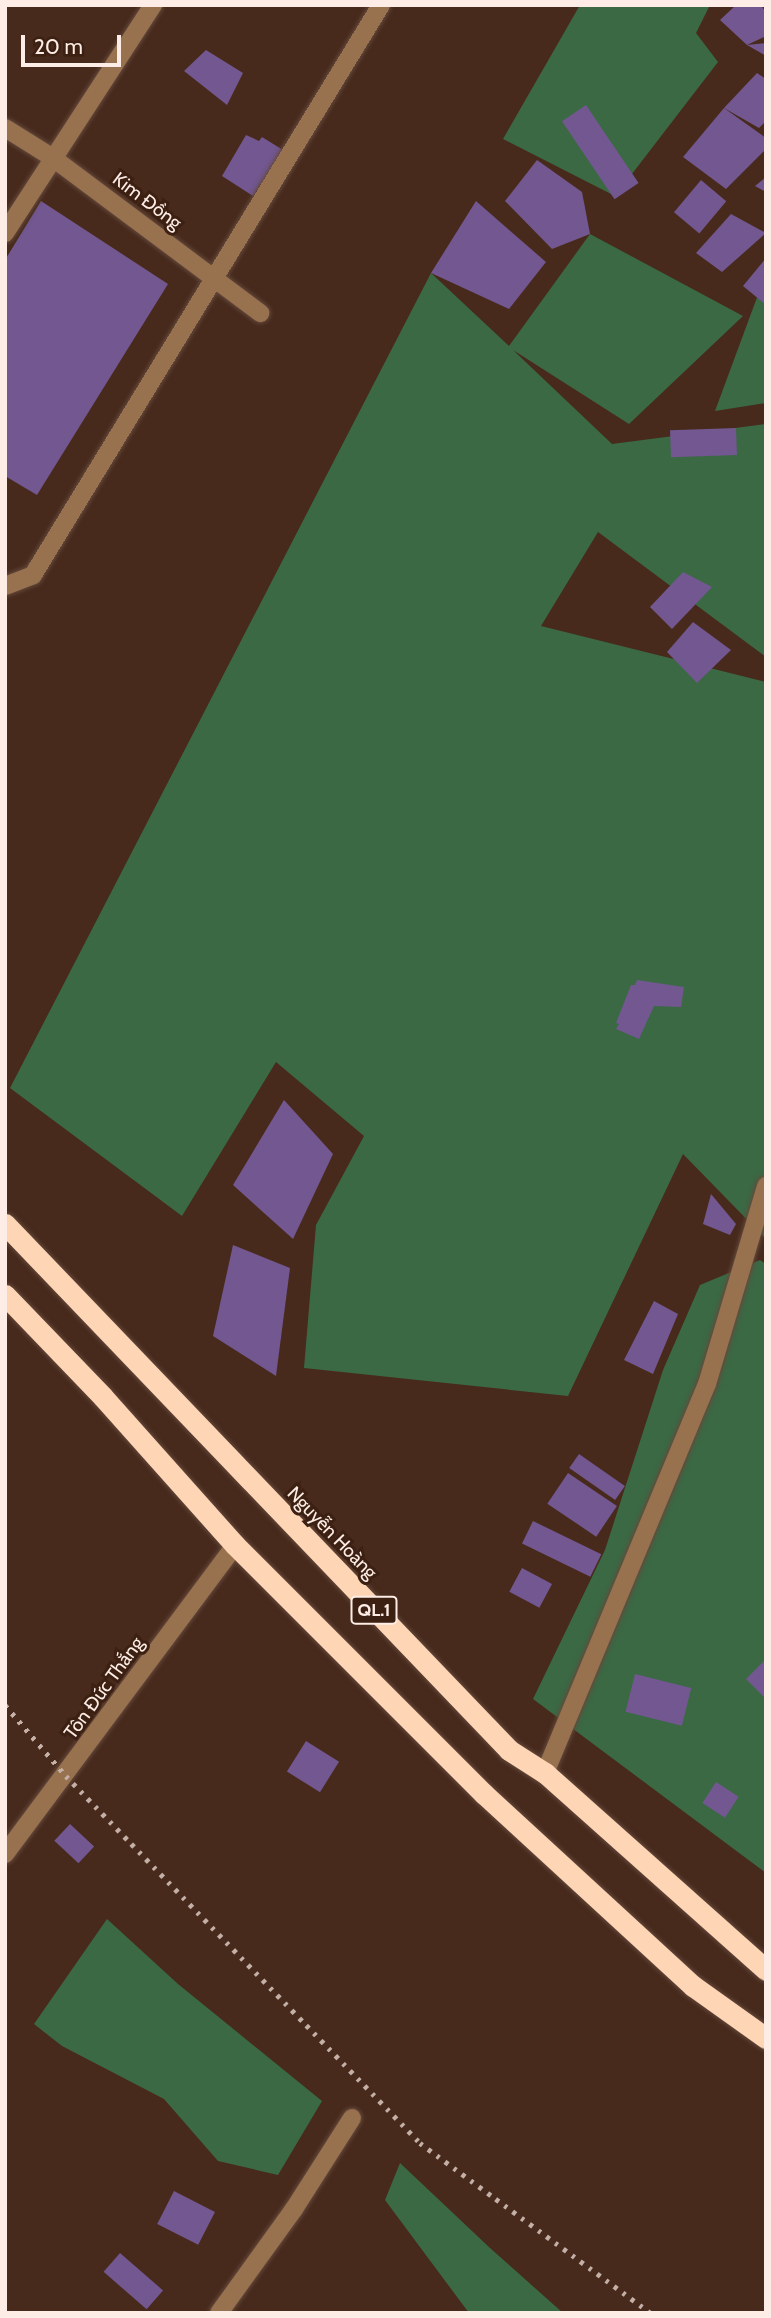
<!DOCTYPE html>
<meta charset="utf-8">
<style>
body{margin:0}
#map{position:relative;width:771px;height:2318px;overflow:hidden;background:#472a1c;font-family:Cabin,sans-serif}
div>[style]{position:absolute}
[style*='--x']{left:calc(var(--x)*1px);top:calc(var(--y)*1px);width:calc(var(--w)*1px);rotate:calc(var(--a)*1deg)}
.green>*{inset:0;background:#3b6944}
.building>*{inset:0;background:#725790;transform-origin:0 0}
.roads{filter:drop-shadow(0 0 2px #64493c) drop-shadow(0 0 2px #64493c)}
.minor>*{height:18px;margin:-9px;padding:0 9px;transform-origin:9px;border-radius:9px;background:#98714f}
.highway>*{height:21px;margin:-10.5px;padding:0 10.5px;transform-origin:10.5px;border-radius:10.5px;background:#fed6b6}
.rail>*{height:5px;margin-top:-2.5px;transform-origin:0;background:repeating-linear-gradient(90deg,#c4b0a7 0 3.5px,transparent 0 10.5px)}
span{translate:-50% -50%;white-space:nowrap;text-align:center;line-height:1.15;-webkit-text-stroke:6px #3c2012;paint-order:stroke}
.shield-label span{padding:2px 5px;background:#3c2012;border:2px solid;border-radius:5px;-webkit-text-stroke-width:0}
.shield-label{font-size:18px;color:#fdede6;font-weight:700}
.street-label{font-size:19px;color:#fdede6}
.frame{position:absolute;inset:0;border:7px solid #fdede6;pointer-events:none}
.scale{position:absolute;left:21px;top:35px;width:100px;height:32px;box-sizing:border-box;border:4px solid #fdede6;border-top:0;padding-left:9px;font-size:21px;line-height:24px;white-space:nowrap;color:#fdede6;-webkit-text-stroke:5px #3c2012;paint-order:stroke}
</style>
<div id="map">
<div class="green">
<i style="clip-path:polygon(580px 5px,710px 5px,696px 33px,718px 62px,615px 196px,503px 139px)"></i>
<i style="clip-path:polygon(590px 234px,743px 316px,629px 424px,513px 350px,612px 444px,766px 424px,766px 657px,598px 532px,541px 626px,766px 682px,766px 1239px,683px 1154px,568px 1396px,304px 1368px,316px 1225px,364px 1136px,276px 1062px,182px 1216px,10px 1088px,431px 273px,509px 346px)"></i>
<i style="clip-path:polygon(766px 273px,766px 403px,715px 411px)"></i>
<i style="clip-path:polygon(760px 1260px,766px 1264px,766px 1873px,533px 1699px,605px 1550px,663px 1370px,700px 1285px)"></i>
<i style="clip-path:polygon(107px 1919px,178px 1984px,322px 2101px,278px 2175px,218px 2161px,164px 2099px,62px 2046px,34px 2024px)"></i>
<i style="clip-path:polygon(400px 2163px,490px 2248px,563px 2313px,469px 2313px,385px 2200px)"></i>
</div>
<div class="building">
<i style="clip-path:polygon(736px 5px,761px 5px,766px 13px,766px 36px,747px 45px,766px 43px,766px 56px,747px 45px,720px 20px)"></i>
<i style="clip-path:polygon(206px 50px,243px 73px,227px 105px,184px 71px)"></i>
<i style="clip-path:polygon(757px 73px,766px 79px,766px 121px,759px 128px,724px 108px)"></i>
<i style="left:586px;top:105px;width:94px;height:29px;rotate:56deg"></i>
<i style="clip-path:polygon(724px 108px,766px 138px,766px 149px,726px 189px,683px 157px)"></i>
<i style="clip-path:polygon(246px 135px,259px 141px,262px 137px,283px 150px,253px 196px,222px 176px)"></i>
<i style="clip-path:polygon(537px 160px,582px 192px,590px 234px,552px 249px,505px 201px)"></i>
<i style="clip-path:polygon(766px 177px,766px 192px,755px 186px)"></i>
<i style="left:701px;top:180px;width:33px;height:42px;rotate:40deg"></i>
<i style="clip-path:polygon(41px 201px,168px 284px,37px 495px,5px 476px,5px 260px)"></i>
<i style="clip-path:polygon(476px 201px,546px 262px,509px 309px,431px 273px)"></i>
<i style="clip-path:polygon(731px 214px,766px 233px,722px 272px,696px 253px)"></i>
<i style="clip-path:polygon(766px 258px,766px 305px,743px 286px)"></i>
<i style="left:736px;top:428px;width:27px;height:66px;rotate:88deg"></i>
<i style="clip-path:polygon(683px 572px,712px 587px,672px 629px,650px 607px)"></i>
<i style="clip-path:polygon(693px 622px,731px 650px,697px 683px,667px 652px)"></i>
<i style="clip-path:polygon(637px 980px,684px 987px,681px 1007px,654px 1006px,639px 1039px,616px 1029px,619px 1024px,616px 1023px,631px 985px,635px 985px)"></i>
<i style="clip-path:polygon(284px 1100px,333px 1154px,293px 1239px,233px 1185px)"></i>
<i style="clip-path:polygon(711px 1194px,736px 1224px,730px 1235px,703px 1224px)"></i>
<i style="clip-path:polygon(233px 1245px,290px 1268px,276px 1376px,213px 1336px)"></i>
<i style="clip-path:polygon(654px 1301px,678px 1314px,653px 1374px,624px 1360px)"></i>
<i style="left:579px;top:1454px;width:56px;height:17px;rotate:35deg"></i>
<i style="left:568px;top:1473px;width:59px;height:37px;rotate:34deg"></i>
<i style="left:533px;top:1521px;width:76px;height:25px;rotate:26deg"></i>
<i style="left:522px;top:1568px;width:34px;height:27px;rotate:28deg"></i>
<i style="clip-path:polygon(766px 1659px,766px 1699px,746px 1679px)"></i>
<i style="left:635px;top:1674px;width:58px;height:39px;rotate:14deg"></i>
<i style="left:306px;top:1741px;width:39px;height:36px;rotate:32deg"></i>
<i style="left:716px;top:1782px;width:27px;height:25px;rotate:33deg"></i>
<i style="left:70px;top:1824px;width:33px;height:23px;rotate:43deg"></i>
<i style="left:174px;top:2191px;width:46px;height:37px;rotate:27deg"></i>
<i style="left:120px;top:2253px;width:57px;height:25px;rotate:41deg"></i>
</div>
<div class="roads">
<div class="minor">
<i style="--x:5;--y:128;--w:57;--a:32"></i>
<i style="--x:53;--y:158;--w:259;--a:36.8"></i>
<i style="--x:5;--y:233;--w:272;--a:-57"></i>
<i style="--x:5;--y:586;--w:30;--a:-21"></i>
<i style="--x:33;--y:575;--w:668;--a:-58.59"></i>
<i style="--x:545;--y:1773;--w:421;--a:-67.4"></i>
<i style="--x:707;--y:1384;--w:207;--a:-73.4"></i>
<i style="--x:5;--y:1854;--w:385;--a:-53.3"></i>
<i style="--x:219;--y:2313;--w:128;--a:-54.2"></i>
<i style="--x:294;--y:2209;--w:108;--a:-57.5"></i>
</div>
<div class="highway">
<i style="--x:5;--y:1224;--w:728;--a:46.22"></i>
<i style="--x:509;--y:1750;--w:43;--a:32.6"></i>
<i style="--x:545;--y:1773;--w:296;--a:41.7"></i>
<i style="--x:5;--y:1295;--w:141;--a:46.1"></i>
<i style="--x:103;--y:1397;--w:198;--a:48.3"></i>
<i style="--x:235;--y:1545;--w:352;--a:45"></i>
<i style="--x:484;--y:1794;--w:284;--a:42.6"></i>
<i style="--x:693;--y:1986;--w:90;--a:35.5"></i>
</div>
</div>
<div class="rail">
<i style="--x:5;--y:1705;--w:94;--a:49.3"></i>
<i style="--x:66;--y:1776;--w:510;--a:46.03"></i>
<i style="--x:420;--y:2143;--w:287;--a:36.4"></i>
</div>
<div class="shield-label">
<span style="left:374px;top:1610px">QL.1</span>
</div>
<div class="street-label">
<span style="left:147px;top:201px;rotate:37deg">Kim Đồng</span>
<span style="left:332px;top:1533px;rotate:46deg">Nguyễn Hoàng</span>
<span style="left:104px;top:1688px;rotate:-54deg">Tôn Đức Thắng</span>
</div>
<div class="frame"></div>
<div class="scale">20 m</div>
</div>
